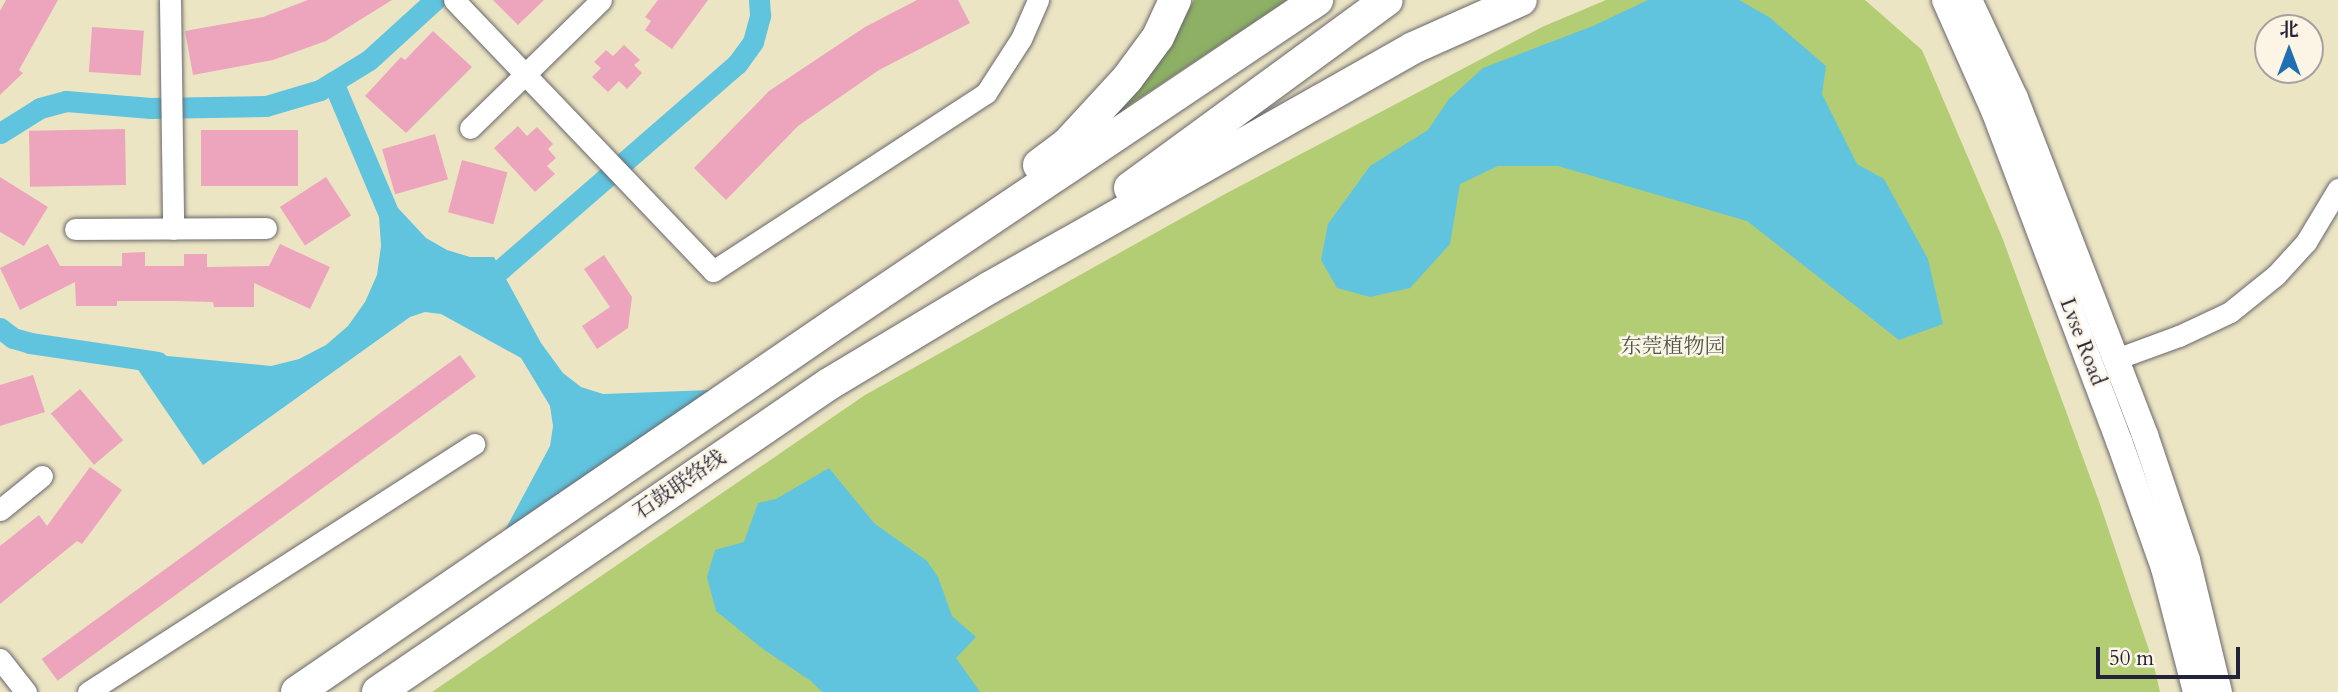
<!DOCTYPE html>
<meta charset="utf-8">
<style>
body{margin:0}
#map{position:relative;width:2338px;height:692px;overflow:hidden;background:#ece5c4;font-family:Cardo,"Noto Serif SC",serif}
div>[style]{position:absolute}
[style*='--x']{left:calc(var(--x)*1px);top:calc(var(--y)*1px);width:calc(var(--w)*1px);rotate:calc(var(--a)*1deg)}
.green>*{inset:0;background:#b2cd73}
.forest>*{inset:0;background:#8db065}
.water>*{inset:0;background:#60c4de}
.canal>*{height:21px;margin:-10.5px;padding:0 10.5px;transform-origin:10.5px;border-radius:10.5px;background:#60c4de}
.building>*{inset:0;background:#eca5bd;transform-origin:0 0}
.roads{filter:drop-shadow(0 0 2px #69666b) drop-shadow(0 0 2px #69666b)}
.minor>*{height:21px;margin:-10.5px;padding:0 10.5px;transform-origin:10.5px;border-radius:10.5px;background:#fff}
.major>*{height:26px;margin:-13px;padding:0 13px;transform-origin:13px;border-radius:13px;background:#fff}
.highway>*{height:32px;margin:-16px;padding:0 16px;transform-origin:16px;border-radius:16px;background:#fff}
span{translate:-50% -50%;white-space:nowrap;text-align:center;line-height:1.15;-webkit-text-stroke:5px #fcf5e5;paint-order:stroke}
.street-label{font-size:21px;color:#22223b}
.park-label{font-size:21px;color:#4d554c}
.north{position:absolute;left:2254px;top:14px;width:70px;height:70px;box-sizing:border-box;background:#fcf5e5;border:2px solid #a5a1a1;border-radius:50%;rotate:0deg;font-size:19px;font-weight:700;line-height:28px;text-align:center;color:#22223b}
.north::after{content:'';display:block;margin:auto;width:24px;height:32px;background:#1f6fb2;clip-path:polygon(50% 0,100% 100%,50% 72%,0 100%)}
.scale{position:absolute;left:2096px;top:647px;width:144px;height:32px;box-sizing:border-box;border:4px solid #22223b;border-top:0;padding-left:9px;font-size:21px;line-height:24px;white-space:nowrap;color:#22223b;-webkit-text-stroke:5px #fcf5e5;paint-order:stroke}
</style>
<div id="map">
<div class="green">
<i style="clip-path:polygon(1606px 0,1865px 0,1922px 50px,2002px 237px,2100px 504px,2153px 662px,2160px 692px,432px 692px,865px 395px,1225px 194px,1542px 27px)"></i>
</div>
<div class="forest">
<i style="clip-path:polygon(1194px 0,1287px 0,1119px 112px,1159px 63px)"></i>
</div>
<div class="water">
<i style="clip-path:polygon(1648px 0,1739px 0,1769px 17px,1826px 66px,1822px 94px,1857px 164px,1884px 179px,1928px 259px,1943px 324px,1899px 340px,1747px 221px,1558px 166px,1498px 166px,1460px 184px,1450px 244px,1410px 288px,1370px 297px,1337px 288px,1321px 260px,1328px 224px,1370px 166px,1428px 130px,1449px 99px,1483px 68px,1593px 26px)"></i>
<i style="clip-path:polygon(398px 208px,426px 238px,447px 250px,470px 257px,494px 257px,541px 343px,563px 373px,581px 387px,603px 394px,711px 390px,505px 530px,550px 446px,553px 426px,550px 406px,521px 358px,441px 314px,425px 312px,410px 317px,203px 465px,126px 352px,271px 366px,299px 359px,326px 345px,348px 326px,365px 302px,377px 275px,381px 246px,379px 216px)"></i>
<i style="clip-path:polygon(829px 468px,874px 523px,927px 561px,938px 577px,952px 616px,976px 637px,956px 658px,980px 692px,822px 692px,811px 681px,763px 649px,716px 611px,707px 577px,715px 550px,744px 542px,758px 503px,776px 499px)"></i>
</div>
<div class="canal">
<i style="--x:333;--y:82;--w:169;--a:67.1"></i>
<i style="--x:0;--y:133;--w:47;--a:-32"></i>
<i style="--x:40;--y:108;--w:27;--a:-15"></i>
<i style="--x:66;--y:101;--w:85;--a:4.7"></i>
<i style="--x:151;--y:108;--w:115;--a:-1"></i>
<i style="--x:266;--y:106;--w:56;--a:-16.5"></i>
<i style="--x:320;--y:90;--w:57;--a:-31.5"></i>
<i style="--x:369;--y:60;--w:89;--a:-42.3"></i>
<i style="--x:475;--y:279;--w:28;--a:-21"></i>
<i style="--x:501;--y:269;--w:313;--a:-41"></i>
<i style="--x:737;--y:64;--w:27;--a:-54"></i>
<i style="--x:753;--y:42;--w:28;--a:-75"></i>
<i style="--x:760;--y:15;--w:15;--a:-94"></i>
<i style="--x:0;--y:328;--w:16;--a:38"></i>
<i style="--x:13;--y:338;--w:18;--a:16"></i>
<i style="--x:30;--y:343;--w:129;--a:8.4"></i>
</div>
<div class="building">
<i style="clip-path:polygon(6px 0,58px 0,19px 70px,23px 73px,0 95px,0 11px)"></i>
<i style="clip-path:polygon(308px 0,392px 0,326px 41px,273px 60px,193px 75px,185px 31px,263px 17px)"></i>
<i style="clip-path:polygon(493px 0,544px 0,518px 25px)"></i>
<i style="clip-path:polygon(658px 0,708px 0,672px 49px,645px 30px,651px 21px,645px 17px)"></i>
<i style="clip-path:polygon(917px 0,958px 0,970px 23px,879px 70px,798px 126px,726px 200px,694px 168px,769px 91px,865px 27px)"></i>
<i style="left:92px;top:27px;width:52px;height:45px;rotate:4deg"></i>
<i style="clip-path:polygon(433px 31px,472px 67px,406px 133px,365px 96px,401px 57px,405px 60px)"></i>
<i style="clip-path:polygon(624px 45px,640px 60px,634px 65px,642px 73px,627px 89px,619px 81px,608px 92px,592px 77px,601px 68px,594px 62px,606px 50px,613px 56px)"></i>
<i style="clip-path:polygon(518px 126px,527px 136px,537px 127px,553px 144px,548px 149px,556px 158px,547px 166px,555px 174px,535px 192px,494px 148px)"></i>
<i style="left:125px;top:129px;width:56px;height:96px;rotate:89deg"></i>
<i style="left:201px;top:130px;width:97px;height:56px"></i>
<i style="left:435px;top:134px;width:47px;height:55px;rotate:74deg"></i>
<i style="left:462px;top:160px;width:47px;height:54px;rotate:15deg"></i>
<i style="clip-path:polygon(0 177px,48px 207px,24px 246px,0 232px)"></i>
<i style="left:326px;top:177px;width:46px;height:55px;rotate:57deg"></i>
<i style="clip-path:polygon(48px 244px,60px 266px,122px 266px,122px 253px,145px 252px,145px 266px,184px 266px,184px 254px,207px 254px,207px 267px,269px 266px,280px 244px,330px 267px,310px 309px,254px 283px,254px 307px,214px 307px,213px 302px,174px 301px,117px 301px,117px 306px,76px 306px,75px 282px,20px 310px,0 268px)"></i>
<i style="clip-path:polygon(604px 255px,632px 297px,628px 328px,597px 349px,582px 326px,610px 307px,584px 269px)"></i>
<i style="left:460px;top:355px;width:27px;height:517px;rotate:54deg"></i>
<i style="clip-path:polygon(33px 375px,45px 412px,0 426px,0 385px)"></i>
<i style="left:80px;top:389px;width:67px;height:38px;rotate:50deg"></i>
<i style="clip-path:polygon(90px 467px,122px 490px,82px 544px,77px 541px,0 604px,0 546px,39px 515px,47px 526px)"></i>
</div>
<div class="roads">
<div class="minor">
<i style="--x:170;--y:0;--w:229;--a:89.2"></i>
<i style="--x:454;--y:0;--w:375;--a:46.3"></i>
<i style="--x:713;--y:271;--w:326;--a:-33.1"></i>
<i style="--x:986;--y:93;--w:64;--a:-57.1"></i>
<i style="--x:1021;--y:39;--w:43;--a:-66.4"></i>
<i style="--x:470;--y:128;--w:183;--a:-44.3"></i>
<i style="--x:75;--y:229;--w:191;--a:-0.3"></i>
<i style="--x:2116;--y:359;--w:67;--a:-20.1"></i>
<i style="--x:2179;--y:336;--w:56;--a:-25.2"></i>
<i style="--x:2230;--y:312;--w:59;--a:-38.8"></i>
<i style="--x:2276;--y:275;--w:45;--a:-47.7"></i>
<i style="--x:2306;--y:242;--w:62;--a:-58.9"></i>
<i style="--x:0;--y:510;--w:54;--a:-39"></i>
<i style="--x:0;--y:659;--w:42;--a:51.8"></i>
<i style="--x:88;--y:692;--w:459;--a:-32.7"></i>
</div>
<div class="major">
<i style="--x:1945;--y:0;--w:124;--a:66.1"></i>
<i style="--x:1995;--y:113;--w:351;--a:69.3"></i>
<i style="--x:2119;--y:441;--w:135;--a:70.5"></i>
<i style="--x:2164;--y:568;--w:128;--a:75.5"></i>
<i style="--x:1969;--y:0;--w:108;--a:64.9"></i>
<i style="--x:2015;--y:98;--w:361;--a:68.9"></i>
<i style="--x:2145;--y:435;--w:132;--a:71.4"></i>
<i style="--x:2187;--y:560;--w:136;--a:76.4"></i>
</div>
<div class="highway">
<i style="--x:1039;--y:165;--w:35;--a:-37"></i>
<i style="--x:1067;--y:144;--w:88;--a:-47.3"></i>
<i style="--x:1127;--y:79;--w:52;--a:-53.6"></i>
<i style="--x:1158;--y:37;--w:41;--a:-65.3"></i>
<i style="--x:1130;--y:188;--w:318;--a:-36.2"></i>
<i style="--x:297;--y:692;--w:657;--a:-34.39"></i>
<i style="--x:839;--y:321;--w:576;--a:-33.88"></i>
<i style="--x:378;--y:692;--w:546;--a:-34.33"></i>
<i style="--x:829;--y:384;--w:187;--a:-31"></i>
<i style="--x:989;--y:288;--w:487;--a:-29.5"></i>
<i style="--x:1413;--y:48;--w:118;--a:-24"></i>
</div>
</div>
<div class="street-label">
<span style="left:2082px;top:342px;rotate:69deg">Lvse Road</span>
<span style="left:680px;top:485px;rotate:-34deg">石鼓联络线</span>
</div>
<div class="park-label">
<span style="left:1673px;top:347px">东莞植物园</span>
</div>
<div class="north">北</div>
<div class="scale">50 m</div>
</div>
